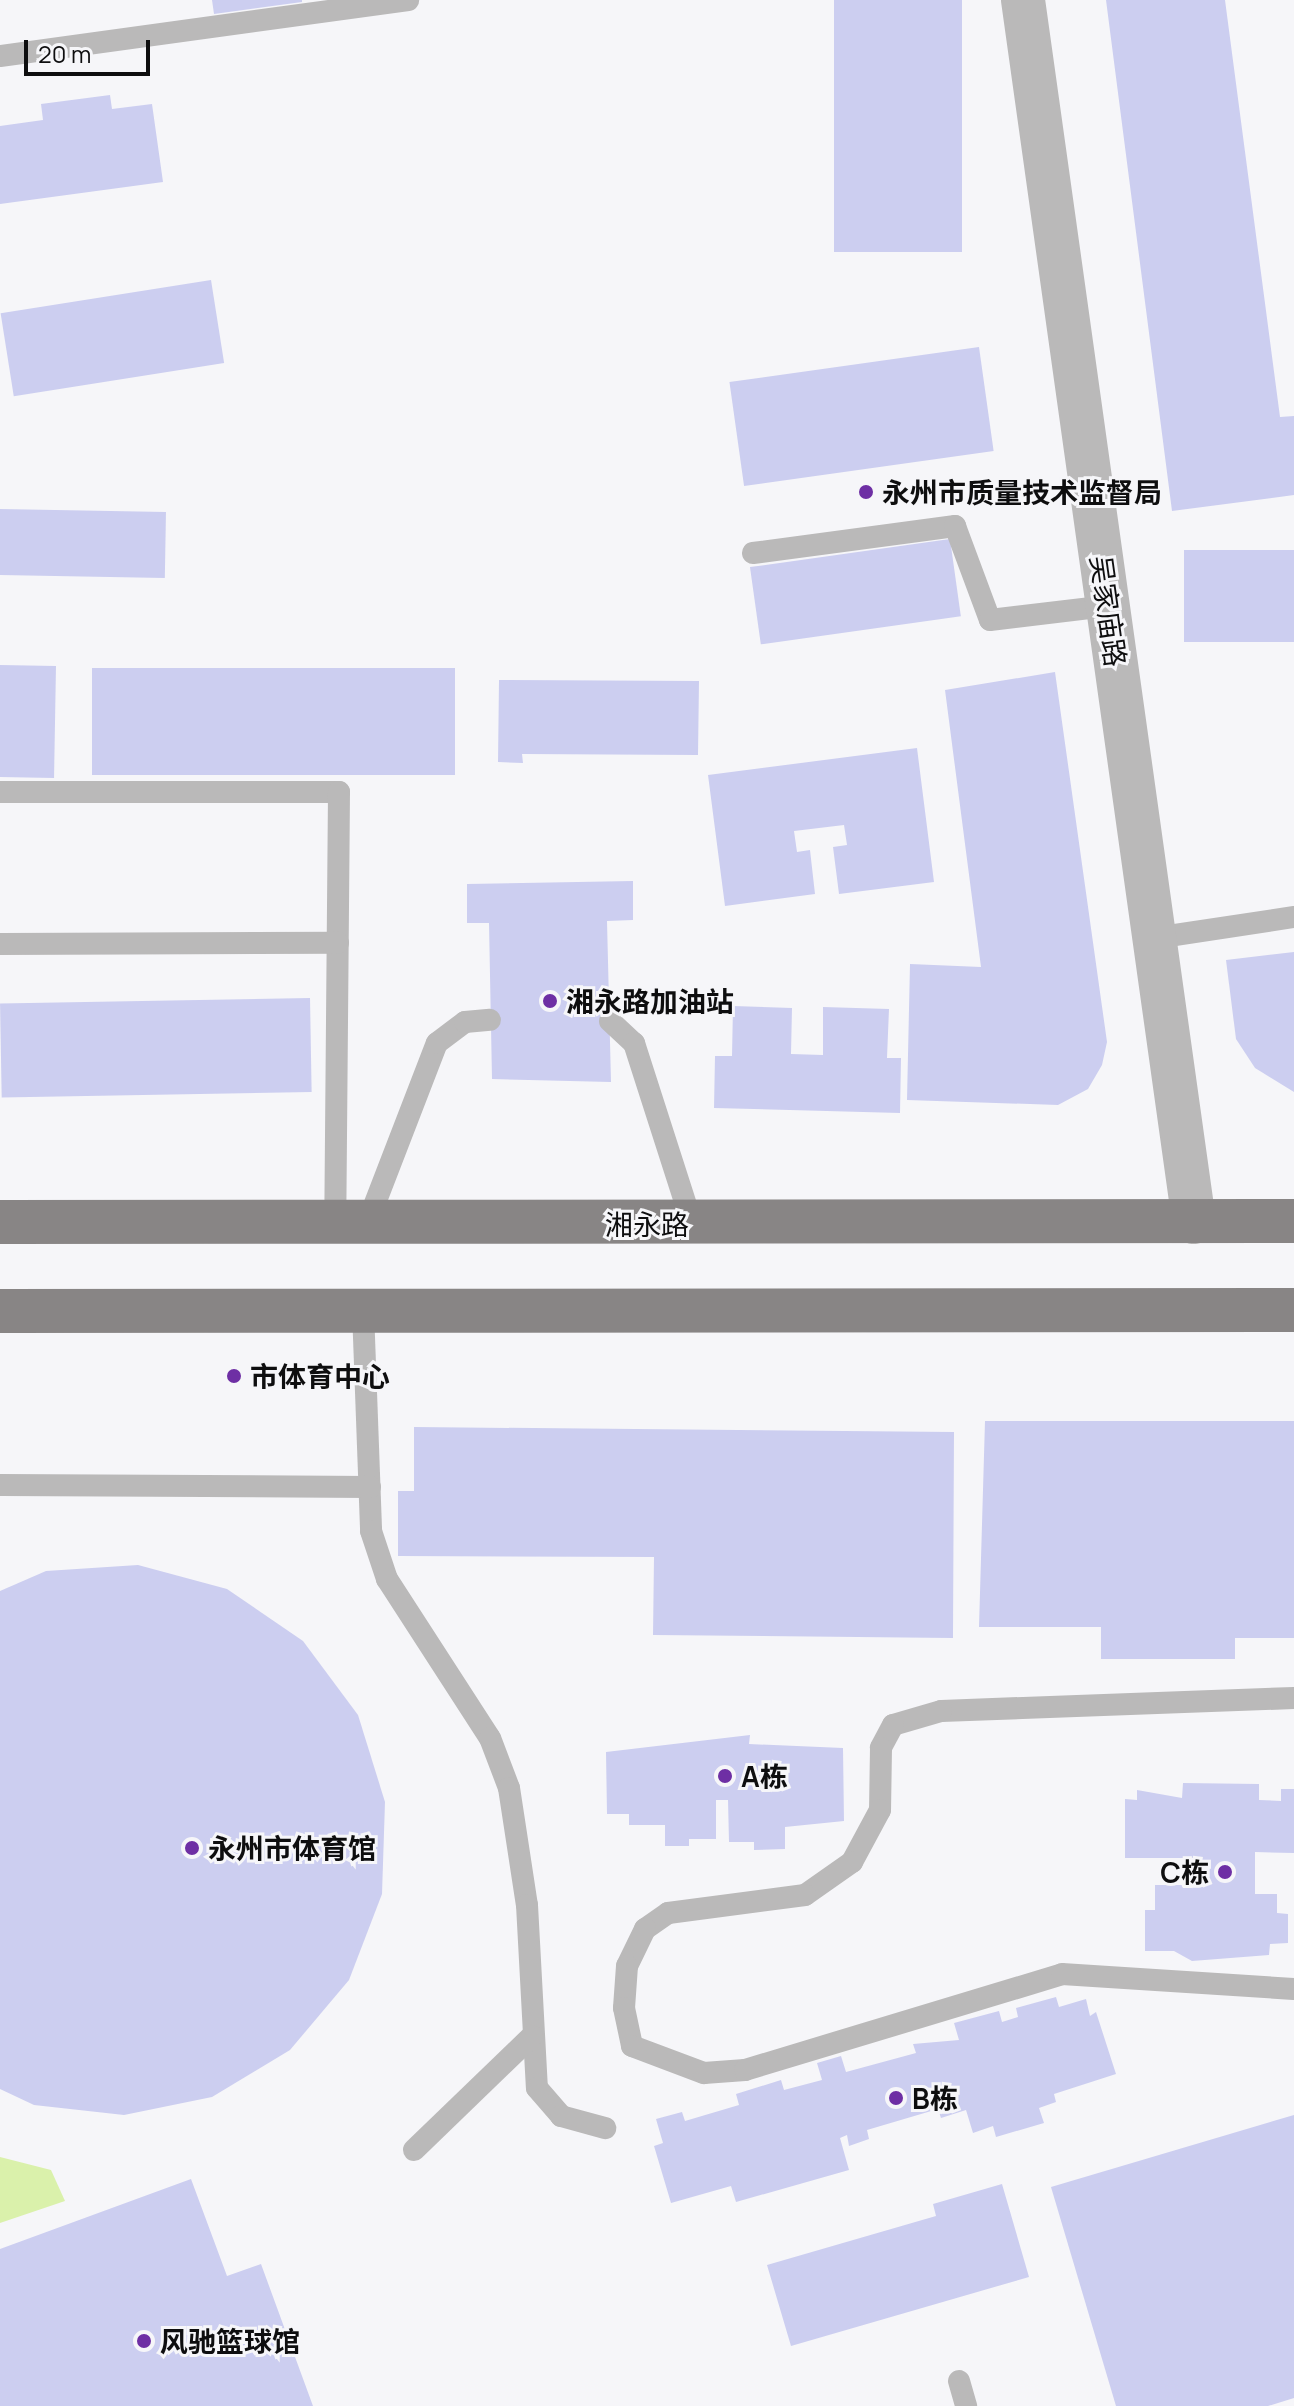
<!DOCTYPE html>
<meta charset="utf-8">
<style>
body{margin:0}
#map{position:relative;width:1294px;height:2406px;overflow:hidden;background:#f6f6f9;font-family:Manrope,"Noto Sans SC",sans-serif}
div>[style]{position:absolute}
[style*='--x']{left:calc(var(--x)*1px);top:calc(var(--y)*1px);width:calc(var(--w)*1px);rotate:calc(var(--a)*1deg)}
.green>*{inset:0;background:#daf1ab}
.building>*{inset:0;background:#cccef0;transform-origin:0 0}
.service>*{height:22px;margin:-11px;padding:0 11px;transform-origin:11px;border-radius:11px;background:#bab9b9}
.minor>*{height:44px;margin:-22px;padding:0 22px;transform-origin:22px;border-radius:22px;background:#bab9b9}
.primary>*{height:44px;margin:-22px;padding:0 22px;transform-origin:22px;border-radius:22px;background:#888585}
.dots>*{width:22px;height:22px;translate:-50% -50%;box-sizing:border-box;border:4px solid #f6f6f9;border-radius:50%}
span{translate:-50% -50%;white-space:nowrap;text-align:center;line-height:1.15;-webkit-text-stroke:6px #f6f6f9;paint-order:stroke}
.poi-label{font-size:28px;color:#0e0e0f;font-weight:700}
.left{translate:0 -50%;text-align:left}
.right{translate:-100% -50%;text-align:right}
.street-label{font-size:28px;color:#0e0e0f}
.scale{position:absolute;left:24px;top:40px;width:126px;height:36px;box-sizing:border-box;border:4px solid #0e0e0f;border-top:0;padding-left:10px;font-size:24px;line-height:28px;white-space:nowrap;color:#0e0e0f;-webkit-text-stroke:6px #f6f6f9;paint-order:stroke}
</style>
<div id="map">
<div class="green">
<i style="clip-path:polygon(0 2157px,51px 2170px,65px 2201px,0 2223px)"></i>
</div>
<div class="building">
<i style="clip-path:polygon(212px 0,302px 0,302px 2px,214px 14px)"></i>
<i style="left:834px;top:0;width:128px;height:252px"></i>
<i style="clip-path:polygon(1106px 0,1225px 0,1280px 417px,1294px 416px,1294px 495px,1172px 511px)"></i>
<i style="clip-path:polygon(110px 95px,112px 109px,152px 104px,163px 182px,0 204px,0 126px,43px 120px,41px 104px)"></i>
<i style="left:211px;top:280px;width:84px;height:213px;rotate:81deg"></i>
<i style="left:979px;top:347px;width:105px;height:252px;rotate:82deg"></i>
<i style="left:0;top:509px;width:166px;height:66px;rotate:1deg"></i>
<i style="left:950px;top:539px;width:78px;height:202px;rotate:82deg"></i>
<i style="left:1294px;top:550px;width:92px;height:110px;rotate:90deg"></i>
<i style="left:0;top:665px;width:56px;height:112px;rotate:1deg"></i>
<i style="left:92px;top:668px;width:363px;height:107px"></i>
<i style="clip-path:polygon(1055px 672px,1107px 1042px,1102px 1065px,1088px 1089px,1058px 1105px,907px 1100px,910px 964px,981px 967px,945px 690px)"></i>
<i style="clip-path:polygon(499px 680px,699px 681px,698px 755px,522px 754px,523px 763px,498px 762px)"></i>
<i style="clip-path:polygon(917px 748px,934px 882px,839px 894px,833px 847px,847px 845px,844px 825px,794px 831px,797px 852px,810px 850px,815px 894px,725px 906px,708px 775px)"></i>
<i style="clip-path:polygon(633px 881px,633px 920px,607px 921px,611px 1082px,492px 1079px,489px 923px,467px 923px,467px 884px)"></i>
<i style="clip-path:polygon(1294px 952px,1294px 1092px,1255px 1068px,1236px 1039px,1226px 960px)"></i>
<i style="left:310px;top:998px;width:94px;height:310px;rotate:89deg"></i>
<i style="clip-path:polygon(733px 1006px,792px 1008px,791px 1054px,823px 1055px,823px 1007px,889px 1009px,887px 1058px,901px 1058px,900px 1113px,714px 1108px,715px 1056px,732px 1056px)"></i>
<i style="clip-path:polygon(985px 1421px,1294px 1421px,1294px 1638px,1235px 1638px,1235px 1659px,1101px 1659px,1101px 1627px,979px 1627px)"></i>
<i style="clip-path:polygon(414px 1427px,954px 1432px,953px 1638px,653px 1635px,654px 1557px,398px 1556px,398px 1491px,414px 1491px)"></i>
<i style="clip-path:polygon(138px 1565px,227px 1589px,303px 1641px,358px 1715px,385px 1802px,382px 1894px,349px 1980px,290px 2050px,212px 2097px,124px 2115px,34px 2105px,0 2089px,0 1591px,46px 1571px)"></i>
<i style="clip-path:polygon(750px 1735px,749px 1744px,843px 1748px,844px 1821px,785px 1827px,785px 1849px,754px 1850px,754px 1842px,729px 1842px,728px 1800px,716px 1800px,716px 1839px,689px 1839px,689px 1846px,665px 1846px,665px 1825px,629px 1825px,629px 1814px,607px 1814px,606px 1752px)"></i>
<i style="clip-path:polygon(1183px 1783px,1259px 1784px,1259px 1800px,1281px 1801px,1281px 1789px,1294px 1789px,1294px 1853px,1255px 1852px,1255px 1894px,1277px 1894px,1277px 1913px,1288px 1914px,1288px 1943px,1270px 1944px,1269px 1955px,1192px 1961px,1174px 1951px,1145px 1951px,1145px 1910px,1155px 1910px,1155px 1885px,1194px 1885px,1195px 1858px,1125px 1858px,1125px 1799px,1137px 1800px,1137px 1790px,1182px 1798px)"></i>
<i style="clip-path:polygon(1056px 1997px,1059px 2007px,1086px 1999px,1090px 2016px,1096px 2012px,1116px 2074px,1054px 2094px,1056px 2102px,1039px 2108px,1044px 2123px,996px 2137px,993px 2126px,973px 2133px,966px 2110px,941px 2118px,938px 2109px,867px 2130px,869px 2139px,849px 2146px,847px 2135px,840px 2138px,849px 2170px,736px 2202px,731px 2186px,671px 2203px,654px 2146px,663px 2143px,656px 2119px,682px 2112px,685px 2121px,739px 2105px,736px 2094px,781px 2080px,784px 2090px,822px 2080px,817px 2063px,841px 2056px,846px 2072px,916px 2053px,913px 2044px,959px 2040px,954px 2023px,999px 2011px,1002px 2022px,1018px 2017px,1016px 2008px)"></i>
<i style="clip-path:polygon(1294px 2115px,1294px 2398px,1268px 2406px,1116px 2406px,1051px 2187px)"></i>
<i style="clip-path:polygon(191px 2179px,227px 2276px,261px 2264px,313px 2406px,0 2406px,0 2249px)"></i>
<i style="clip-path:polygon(1002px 2184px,1029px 2277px,791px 2346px,767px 2265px,936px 2216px,933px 2204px)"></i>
</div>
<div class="service">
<i style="--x:0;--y:56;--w:412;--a:-7.8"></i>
<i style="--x:753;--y:553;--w:204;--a:-7.6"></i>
<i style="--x:955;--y:526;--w:100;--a:69.6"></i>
<i style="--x:990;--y:620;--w:119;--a:-6.8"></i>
<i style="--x:0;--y:792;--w:339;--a:0"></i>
<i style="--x:339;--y:792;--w:431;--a:90.5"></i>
<i style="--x:1155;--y:938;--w:141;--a:-8.6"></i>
<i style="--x:0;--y:944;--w:338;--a:-0.2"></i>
<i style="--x:610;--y:1021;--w:33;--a:43"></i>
<i style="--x:634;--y:1043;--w:190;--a:72.2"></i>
<i style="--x:367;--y:1224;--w:194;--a:-68.9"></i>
<i style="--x:437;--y:1043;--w:35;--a:-37"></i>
<i style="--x:465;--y:1022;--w:25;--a:-5"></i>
<i style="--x:363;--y:1310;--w:221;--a:87.9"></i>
<i style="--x:371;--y:1531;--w:51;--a:71.6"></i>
<i style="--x:387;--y:1579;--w:189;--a:57.1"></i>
<i style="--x:490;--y:1738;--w:53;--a:69.2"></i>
<i style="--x:509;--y:1788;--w:118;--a:81.3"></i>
<i style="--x:527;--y:1905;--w:183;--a:86.9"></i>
<i style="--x:537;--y:2088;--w:37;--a:49"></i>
<i style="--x:561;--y:2116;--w:46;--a:15.3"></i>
<i style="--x:0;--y:1485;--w:370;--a:0.3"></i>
<i style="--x:1294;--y:1698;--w:353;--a:177.9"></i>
<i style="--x:941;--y:1711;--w:50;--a:163.7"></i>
<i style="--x:893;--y:1725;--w:26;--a:118"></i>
<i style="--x:881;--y:1748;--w:62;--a:90.9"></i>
<i style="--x:880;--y:1810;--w:59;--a:118.3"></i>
<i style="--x:852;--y:1862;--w:57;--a:144.9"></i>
<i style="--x:805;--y:1895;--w:138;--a:172.5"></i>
<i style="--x:668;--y:1913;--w:28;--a:145"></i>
<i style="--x:645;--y:1929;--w:41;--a:115.9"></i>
<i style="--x:627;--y:1966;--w:42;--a:94.1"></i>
<i style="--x:624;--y:2008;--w:39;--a:78"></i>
<i style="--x:632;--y:2046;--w:77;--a:20.6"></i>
<i style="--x:704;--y:2073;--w:41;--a:-4.2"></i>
<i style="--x:745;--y:2070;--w:331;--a:-16.8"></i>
<i style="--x:1062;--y:1974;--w:232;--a:3.7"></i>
<i style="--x:414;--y:2150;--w:164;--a:-44"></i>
<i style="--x:959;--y:2381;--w:26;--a:74"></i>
</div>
<div class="minor">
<i style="--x:1023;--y:0;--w:1234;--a:82.03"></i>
</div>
<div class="primary">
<i style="--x:0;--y:1222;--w:1294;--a:-0.04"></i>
<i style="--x:0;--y:1311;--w:1294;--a:-0.04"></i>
</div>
<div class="dots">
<i style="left:866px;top:492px;background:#6e2fa4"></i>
<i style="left:550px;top:1001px;background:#6e2fa4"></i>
<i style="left:234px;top:1376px;background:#6e2fa4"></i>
<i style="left:725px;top:1776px;background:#6e2fa4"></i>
<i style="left:192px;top:1848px;background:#6e2fa4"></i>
<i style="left:1225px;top:1872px;background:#6e2fa4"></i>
<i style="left:896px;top:2098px;background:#6e2fa4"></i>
<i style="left:144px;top:2341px;background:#6e2fa4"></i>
</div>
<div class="poi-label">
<span class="left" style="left:882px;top:492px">永州市质量技术监督局</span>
<span class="left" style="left:566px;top:1001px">湘永路加油站</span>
<span class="left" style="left:250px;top:1376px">市体育中心</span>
<span class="left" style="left:741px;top:1776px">A栋</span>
<span class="left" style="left:208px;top:1848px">永州市体育馆</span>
<span class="right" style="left:1209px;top:1872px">C栋</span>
<span class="left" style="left:912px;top:2098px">B栋</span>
<span class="left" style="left:160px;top:2341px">风驰篮球馆</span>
</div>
<div class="street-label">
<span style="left:1109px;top:611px;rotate:82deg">吴家庙路</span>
<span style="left:647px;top:1224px">湘永路</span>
</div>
<div class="scale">20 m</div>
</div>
